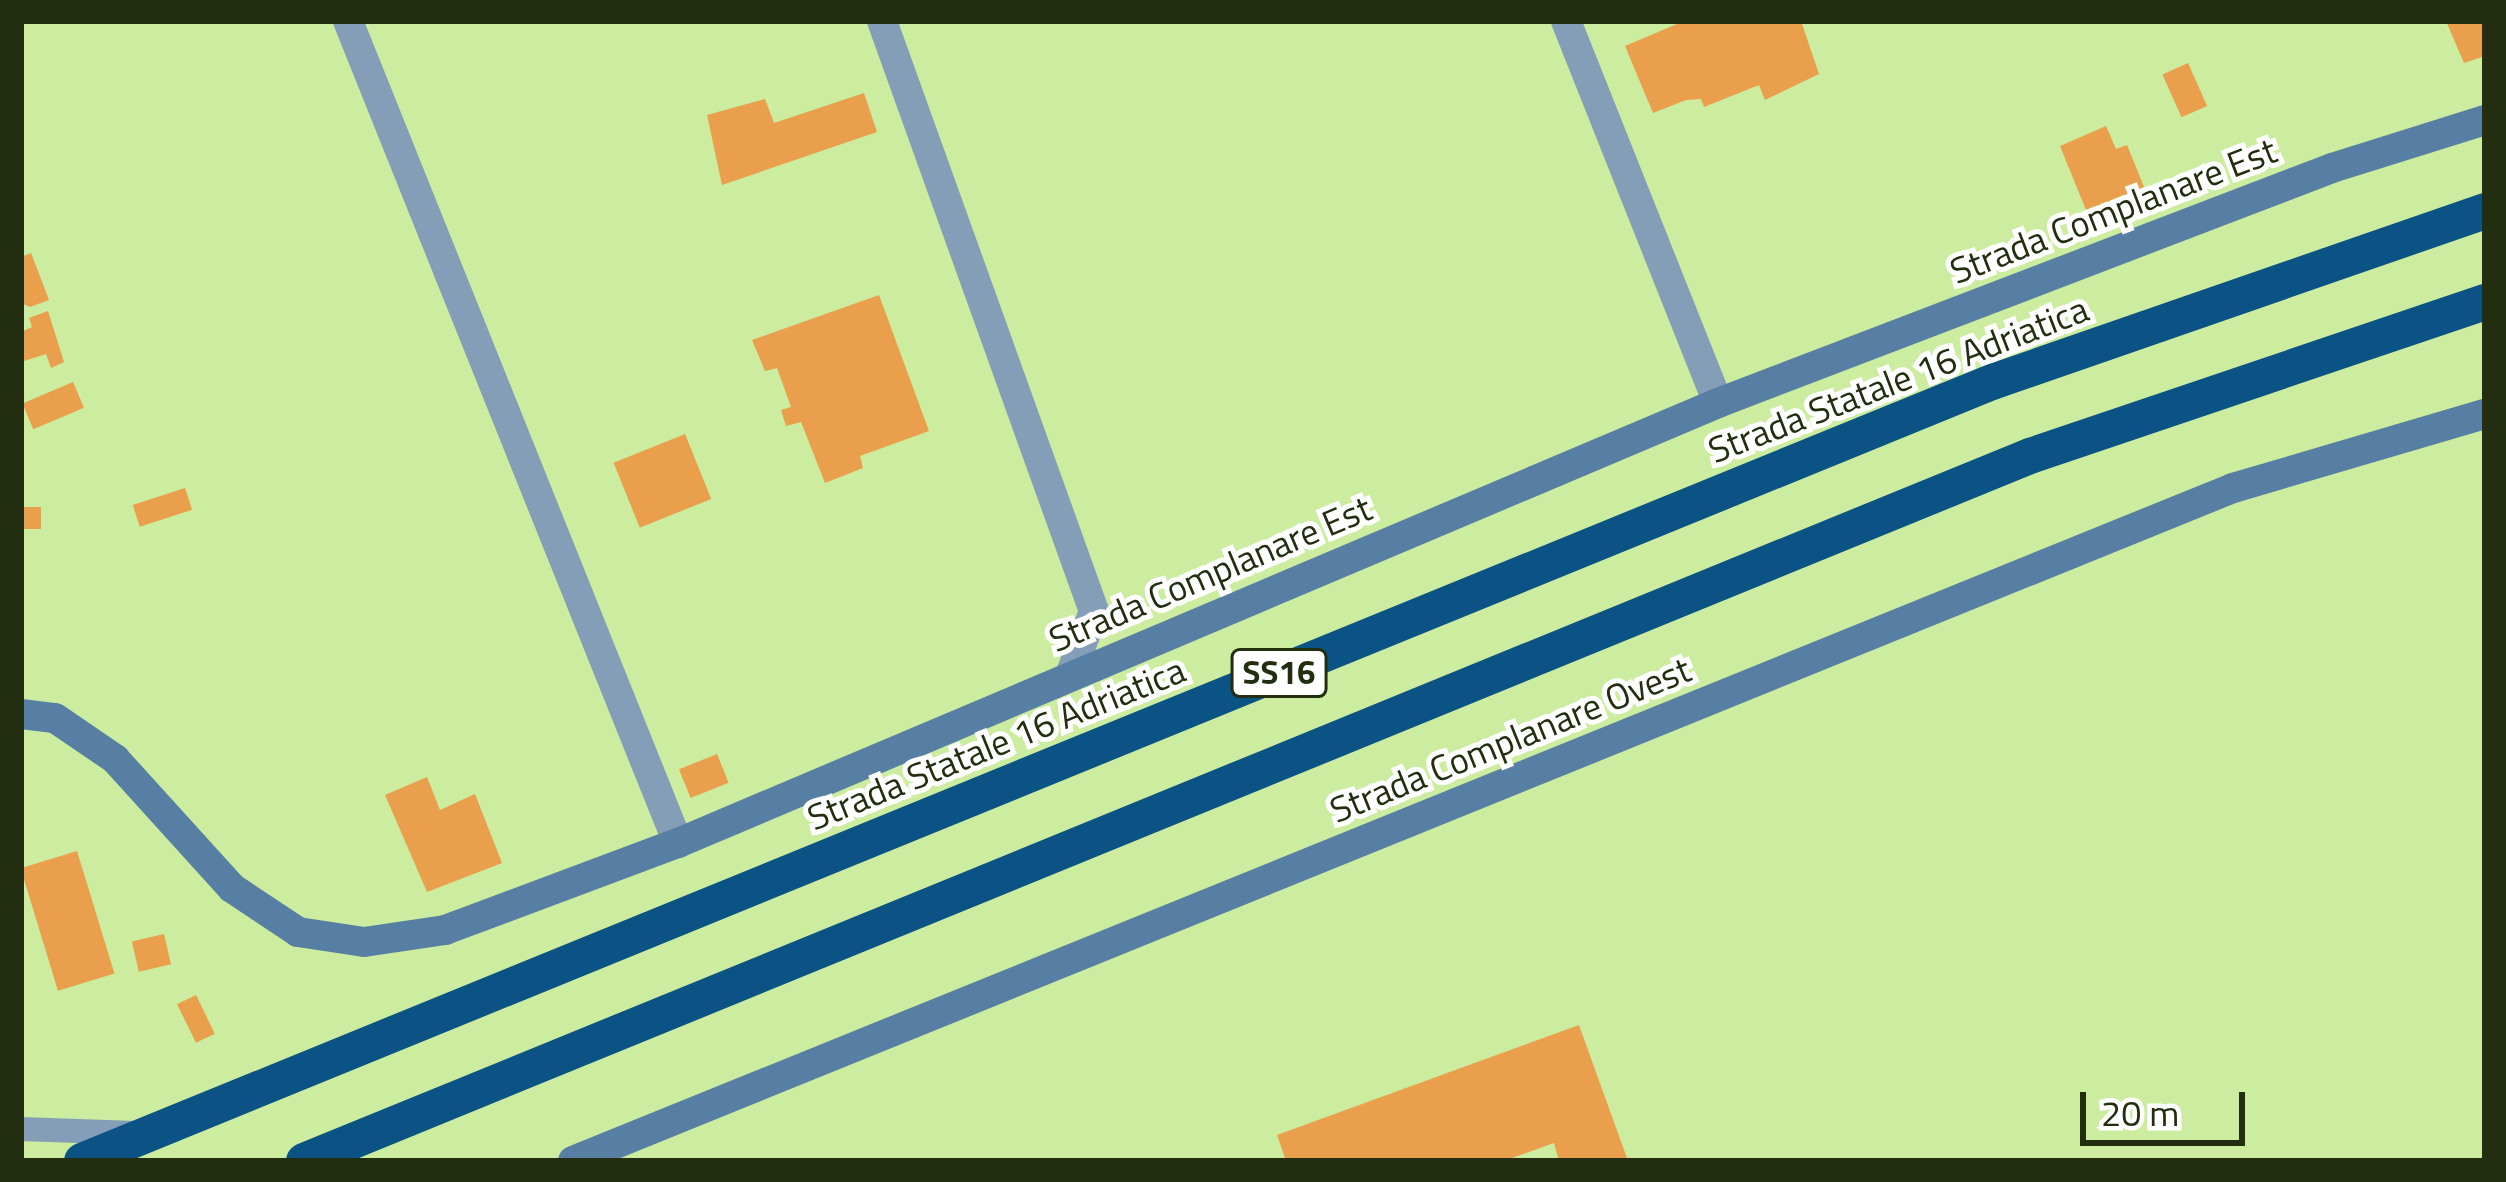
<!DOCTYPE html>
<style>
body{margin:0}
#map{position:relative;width:2506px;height:1182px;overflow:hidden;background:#ccec9f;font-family:"Titillium Web",sans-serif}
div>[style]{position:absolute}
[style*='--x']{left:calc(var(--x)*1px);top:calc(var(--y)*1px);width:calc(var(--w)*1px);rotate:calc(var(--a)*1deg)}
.building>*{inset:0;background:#e99f4c;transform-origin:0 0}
.lane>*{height:24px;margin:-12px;padding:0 12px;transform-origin:12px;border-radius:12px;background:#849eb7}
.street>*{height:30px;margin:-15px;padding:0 15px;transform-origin:15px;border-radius:15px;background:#849eb7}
.secondary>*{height:30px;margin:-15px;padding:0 15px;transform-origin:15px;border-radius:15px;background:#567fa3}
.highway>*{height:36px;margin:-18px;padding:0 18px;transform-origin:18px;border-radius:18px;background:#0c5385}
span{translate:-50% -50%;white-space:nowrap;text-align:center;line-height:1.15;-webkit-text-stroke:10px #fff;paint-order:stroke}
.shield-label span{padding:3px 9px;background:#fff;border:3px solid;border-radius:9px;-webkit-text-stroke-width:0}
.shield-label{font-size:33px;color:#222e0f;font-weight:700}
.street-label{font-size:36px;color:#222e0f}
.frame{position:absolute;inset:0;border:24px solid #222e0f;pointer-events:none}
.scale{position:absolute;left:2080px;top:1092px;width:165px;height:54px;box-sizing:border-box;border:6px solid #222e0f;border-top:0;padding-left:15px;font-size:36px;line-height:42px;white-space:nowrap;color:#222e0f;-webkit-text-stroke:9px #fff;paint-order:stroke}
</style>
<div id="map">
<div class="building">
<i style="clip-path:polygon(1684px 21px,1801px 21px,1819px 74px,1765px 100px,1759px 85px,1704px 107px,1701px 99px,1686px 100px,1653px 113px,1625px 46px)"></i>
<i style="clip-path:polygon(2446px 21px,2485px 21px,2485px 56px,2464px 63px)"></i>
<i style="left:2188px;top:63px;width:47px;height:28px;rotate:66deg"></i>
<i style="clip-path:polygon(864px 93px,877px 132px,722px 185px,707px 115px,765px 99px,774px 123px)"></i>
<i style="clip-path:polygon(2106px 126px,2116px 149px,2127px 145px,2144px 187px,2086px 210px,2060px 146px)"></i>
<i style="clip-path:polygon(31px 253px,49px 300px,30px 307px,21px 303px,21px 257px)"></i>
<i style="clip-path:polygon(879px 295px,929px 431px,860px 456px,863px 468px,825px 483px,801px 422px,786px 426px,781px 410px,791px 407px,777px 368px,765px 371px,752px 340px)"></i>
<i style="clip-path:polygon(48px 311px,64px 362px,51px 368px,46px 354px,21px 362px,21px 332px,32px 327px,29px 318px)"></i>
<i style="left:73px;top:382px;width:28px;height:55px;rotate:67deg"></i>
<i style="left:685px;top:434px;width:70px;height:77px;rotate:68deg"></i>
<i style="left:185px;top:488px;width:23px;height:55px;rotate:72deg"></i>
<i style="left:41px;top:507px;width:22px;height:20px;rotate:90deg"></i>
<i style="left:717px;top:754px;width:31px;height:41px;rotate:68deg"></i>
<i style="clip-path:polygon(427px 777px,440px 810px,475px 794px,502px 863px,427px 892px,385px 795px)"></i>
<i style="left:77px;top:851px;width:128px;height:59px;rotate:73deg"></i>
<i style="left:164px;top:934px;width:31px;height:33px;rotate:77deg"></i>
<i style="left:196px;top:995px;width:43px;height:21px;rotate:64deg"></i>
<i style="clip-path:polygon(1579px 1025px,1628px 1161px,1559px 1161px,1554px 1143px,1504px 1161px,1286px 1161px,1277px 1135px)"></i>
</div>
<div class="lane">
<i style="--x:21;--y:1129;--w:114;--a:2"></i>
</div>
<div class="street">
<i style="--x:348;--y:21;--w:886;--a:68.13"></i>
<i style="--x:882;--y:21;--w:627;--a:70.24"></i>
<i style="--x:1094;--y:611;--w:66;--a:110.4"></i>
<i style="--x:1566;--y:21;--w:411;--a:68.3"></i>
</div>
<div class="secondary">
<i style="--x:21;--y:714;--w:34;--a:7"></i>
<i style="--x:55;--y:718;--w:73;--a:34.3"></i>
<i style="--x:115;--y:759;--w:174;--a:47.8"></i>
<i style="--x:232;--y:888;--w:79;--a:33.7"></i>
<i style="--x:298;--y:932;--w:67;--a:8.6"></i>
<i style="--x:364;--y:942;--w:82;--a:-8.4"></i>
<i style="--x:445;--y:930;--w:249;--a:-20.5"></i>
<i style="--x:678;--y:843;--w:1129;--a:-22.93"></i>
<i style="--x:1718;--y:403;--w:657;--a:-20.94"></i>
<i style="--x:2332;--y:168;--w:160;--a:-17.4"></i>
<i style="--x:573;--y:1161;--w:1791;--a:-22.07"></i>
<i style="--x:2233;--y:488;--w:263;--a:-16.4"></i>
</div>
<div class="highway">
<i style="--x:82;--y:1161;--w:2063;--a:-22.19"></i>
<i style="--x:1992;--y:382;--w:522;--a:-19.13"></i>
<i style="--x:304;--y:1161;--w:1864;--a:-22.22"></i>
<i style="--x:2030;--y:456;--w:480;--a:-18.7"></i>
</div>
<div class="shield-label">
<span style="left:1279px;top:673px">SS16</span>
</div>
<div class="street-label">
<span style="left:2113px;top:210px;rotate:-21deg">Strada Complanare Est</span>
<span style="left:1898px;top:379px;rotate:-21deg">Strada Statale 16 Adriatica</span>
<span style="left:1210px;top:573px;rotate:-23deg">Strada Complanare Est</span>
<span style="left:1510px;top:739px;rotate:-22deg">Strada Complanare Ovest</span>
<span style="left:996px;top:743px;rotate:-22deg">Strada Statale 16 Adriatica</span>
</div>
<div class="frame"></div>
<div class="scale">20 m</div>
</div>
